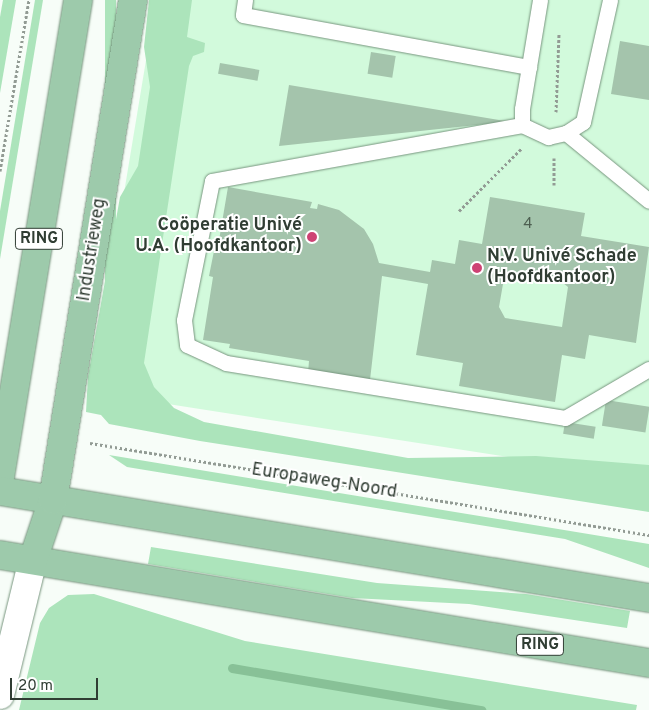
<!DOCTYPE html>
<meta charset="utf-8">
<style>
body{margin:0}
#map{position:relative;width:649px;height:710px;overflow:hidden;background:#f7fdf8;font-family:Overpass,sans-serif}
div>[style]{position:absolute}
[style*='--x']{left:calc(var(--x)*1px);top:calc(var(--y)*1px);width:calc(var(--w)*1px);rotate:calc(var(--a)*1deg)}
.built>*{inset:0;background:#d2fadc}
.green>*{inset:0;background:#ace4bb;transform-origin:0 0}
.stream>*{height:9px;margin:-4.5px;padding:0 4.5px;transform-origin:4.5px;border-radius:4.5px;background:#88c197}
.building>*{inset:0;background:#a4c4ac;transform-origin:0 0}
.path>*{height:3px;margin-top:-1.5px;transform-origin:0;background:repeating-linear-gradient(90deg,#929b94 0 2.5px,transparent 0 5px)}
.roads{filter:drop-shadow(0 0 1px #78967f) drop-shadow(0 0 1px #78967f)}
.lane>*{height:15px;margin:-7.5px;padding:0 7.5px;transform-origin:7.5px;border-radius:7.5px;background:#fff}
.street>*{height:28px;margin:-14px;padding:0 14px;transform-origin:14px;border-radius:14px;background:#fff}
.primary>*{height:28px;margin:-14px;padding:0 14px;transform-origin:14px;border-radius:14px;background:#9dcaab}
.dots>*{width:14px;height:14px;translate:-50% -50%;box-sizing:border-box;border:2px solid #fff;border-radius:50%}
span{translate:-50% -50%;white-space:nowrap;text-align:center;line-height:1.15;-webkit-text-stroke:4px #fff;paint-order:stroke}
.number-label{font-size:15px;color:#4d5f51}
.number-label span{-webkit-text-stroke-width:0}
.shield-label span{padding:1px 4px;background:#fff;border:1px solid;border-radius:4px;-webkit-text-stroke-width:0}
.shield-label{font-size:16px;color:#303d33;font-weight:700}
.poi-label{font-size:18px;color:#303d33;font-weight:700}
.right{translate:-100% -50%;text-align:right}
.left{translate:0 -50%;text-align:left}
.street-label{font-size:18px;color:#303d33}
.scale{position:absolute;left:10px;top:678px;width:88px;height:22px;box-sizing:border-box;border:2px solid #303d33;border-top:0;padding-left:6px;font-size:15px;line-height:18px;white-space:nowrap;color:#303d33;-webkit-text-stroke:4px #fff;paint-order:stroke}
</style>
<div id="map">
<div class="built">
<i style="clip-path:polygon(156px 0,649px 0,649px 479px,91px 392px)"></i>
</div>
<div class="green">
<i style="clip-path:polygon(3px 0,16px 0,0 93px,0 17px)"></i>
<i style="clip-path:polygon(35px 0,43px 0,0 259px,0 211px)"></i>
<i style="left:105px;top:0;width:11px;height:369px"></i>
<i style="clip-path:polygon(149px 0,192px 0,187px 37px,205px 43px,204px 52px,193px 56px,189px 66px,144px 363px,154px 387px,174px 408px,204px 422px,408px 458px,536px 456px,649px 465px,649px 512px,200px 441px,109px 424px,101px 415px,86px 412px,88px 376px,120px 197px,138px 166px,150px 87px,144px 47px)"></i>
<i style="clip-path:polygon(109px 455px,649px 544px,649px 568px,565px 539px,127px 467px)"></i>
<i style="clip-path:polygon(151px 547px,377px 583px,526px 594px,630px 611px,627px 628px,469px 604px,352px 598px,148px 564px)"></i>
<i style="clip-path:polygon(94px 594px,245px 641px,637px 705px,636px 710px,19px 710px,40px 623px,49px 608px,68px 595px)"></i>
</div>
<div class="stream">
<i style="--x:232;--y:668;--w:253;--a:9.6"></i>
</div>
<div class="building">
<i style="clip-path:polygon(620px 41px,649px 46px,649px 100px,611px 94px)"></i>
<i style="left:371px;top:52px;width:25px;height:22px;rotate:9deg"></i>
<i style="left:220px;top:63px;width:40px;height:11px;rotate:10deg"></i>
<i style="clip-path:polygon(289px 85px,505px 121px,505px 122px,279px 146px)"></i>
<i style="clip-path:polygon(evenodd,228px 187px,312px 202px,310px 208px,317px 209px,318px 204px,339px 210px,364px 229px,373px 244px,379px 263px,430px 272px,432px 260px,455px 264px,459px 240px,482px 244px,490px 197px,585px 213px,581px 236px,649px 247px,636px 343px,589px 335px,585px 359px,562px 355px,555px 402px,459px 386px,463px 363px,416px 355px,428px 284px,382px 276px,370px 380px,308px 373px,309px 361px,229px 348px,230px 344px,203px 340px,213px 277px,209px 276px,214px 251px,217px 252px,228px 187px,514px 275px,563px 283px,568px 287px,562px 327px,505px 318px,499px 307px,503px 284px,514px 275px)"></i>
<i style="left:606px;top:400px;width:44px;height:26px;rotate:9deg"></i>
<i style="left:565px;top:422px;width:31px;height:12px;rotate:9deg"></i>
</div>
<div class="path">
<i style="--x:556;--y:112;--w:79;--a:-87.8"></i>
<i style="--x:0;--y:171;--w:173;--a:-80.4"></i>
<i style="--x:554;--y:185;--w:27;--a:-90"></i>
<i style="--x:459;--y:211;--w:88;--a:-45"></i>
<i style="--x:90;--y:443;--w:567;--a:9.35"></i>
</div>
<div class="roads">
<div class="lane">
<i style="--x:245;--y:0;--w:15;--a:98"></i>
<i style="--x:243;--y:15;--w:291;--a:10.3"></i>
<i style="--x:540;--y:0;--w:110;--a:99.4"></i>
<i style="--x:522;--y:109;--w:16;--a:90"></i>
<i style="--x:522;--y:125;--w:29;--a:25"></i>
<i style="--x:548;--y:137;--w:18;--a:-13"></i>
<i style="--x:566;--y:133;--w:20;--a:-33"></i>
<i style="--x:583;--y:122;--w:125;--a:-77.5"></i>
<i style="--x:522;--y:125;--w:315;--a:169.8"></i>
<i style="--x:212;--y:181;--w:142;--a:101.4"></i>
<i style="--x:184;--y:320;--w:25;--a:83"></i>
<i style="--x:187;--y:345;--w:43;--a:24.8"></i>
<i style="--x:226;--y:363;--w:343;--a:9.2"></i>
<i style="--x:565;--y:418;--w:97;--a:-30.3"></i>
<i style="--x:566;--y:133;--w:107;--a:39.3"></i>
</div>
<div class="street">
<i style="--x:0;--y:695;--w:139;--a:-76.3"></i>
</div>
<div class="primary">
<i style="--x:0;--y:477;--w:483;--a:-80.7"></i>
<i style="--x:0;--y:491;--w:658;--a:9.36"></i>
<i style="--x:0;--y:555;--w:658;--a:9.45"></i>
<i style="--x:33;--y:560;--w:63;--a:-71.6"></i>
<i style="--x:53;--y:500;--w:506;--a:-80.91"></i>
</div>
</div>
<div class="dots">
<i style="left:312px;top:237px;background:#ce4274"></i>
<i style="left:477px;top:268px;background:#ce4274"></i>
</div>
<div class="number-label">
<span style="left:528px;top:225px">4</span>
</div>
<div class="shield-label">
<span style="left:39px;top:239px">RING</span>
<span style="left:540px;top:645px">RING</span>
</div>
<div class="poi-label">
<span class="right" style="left:302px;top:237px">Coöperatie Univé<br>U.A. (Hoofdkantoor)</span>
<span class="left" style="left:487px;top:268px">N.V. Univé Schade<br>(Hoofdkantoor)</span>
</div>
<div class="street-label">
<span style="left:93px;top:250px;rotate:-81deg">Industrieweg</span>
<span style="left:324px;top:482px;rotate:9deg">Europaweg-Noord</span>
</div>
<div class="scale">20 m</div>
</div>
